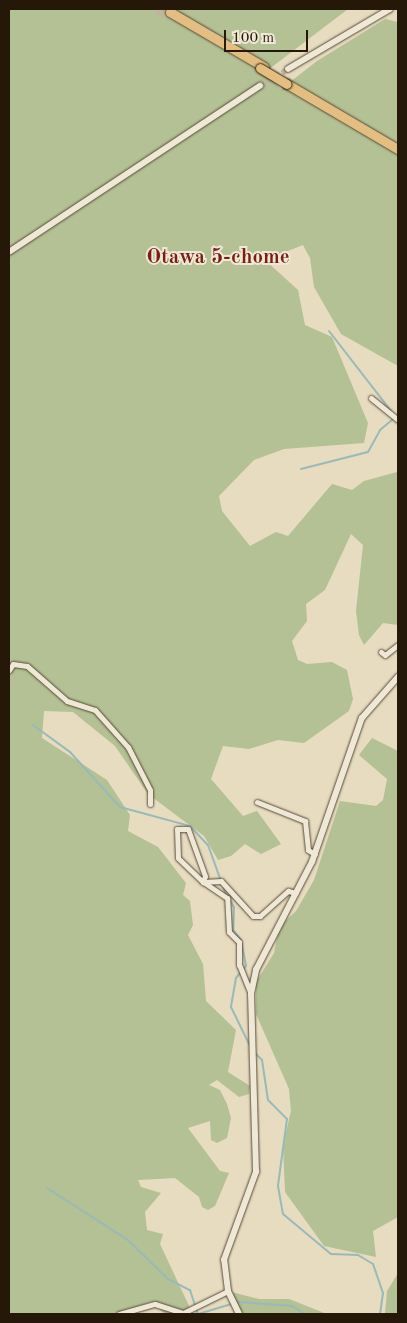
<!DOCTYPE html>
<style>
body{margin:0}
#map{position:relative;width:407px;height:1323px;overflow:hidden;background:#e7dbc0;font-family:"Old Standard TT",serif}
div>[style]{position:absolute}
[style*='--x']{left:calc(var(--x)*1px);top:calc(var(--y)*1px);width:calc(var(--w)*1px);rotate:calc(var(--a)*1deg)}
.green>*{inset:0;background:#b3c194}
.stream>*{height:2px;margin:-1px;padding:0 1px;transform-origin:1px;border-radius:1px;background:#98bab8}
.tertiary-tunnel>*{height:5.5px;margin-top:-2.75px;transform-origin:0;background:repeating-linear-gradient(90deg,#c0b49b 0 5.5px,transparent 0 8.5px)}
.motorway-tunnel>*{height:9px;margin-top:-4.5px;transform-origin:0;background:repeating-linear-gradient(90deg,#c0b49b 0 9px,transparent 0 13.5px)}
.roads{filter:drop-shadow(0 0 1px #564936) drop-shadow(0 0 1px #564936)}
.minor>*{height:5px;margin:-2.5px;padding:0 2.5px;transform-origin:2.5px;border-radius:2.5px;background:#efe8d6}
.tertiary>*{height:5.5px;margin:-2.75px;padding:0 2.75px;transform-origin:2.75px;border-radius:2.75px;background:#efe8d6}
.motorway>*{height:9px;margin:-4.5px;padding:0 4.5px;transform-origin:4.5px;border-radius:4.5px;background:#e4be80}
.bridges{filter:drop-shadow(0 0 1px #261808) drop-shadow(0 0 1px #261808)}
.motorway-bridge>*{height:9px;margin:-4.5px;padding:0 4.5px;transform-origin:4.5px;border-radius:4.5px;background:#e4be80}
span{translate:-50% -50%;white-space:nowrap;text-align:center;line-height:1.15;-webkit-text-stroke:4px #efe8d6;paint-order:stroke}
.neighbourhood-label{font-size:21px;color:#7a1f14;font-weight:700}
.frame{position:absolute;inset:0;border:10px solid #261808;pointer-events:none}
.scale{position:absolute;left:224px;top:30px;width:84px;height:22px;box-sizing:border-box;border:2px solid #261808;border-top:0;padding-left:6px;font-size:15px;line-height:18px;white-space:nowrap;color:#261808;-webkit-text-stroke:4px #efe8d6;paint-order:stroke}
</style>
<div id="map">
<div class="green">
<i style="clip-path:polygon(9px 9px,348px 9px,264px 73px,281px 89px,317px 61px,385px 19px,398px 22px,398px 366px,341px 334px,314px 287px,310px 258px,303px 245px,265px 260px,298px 290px,305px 325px,332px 337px,368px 423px,364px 443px,284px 449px,254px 460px,219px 496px,222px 511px,250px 546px,276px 532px,288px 536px,332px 484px,352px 490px,364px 481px,397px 472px,398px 463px,398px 625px,383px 623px,364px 645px,359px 635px,356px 611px,363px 545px,351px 534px,325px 590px,306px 604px,307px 621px,292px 641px,298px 660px,307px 664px,332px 662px,347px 670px,353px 699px,349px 711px,304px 743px,278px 740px,249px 749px,223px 746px,211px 779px,243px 816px,257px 811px,281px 844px,261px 854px,245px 844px,231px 856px,218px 860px,204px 836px,148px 794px,115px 746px,73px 712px,44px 711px,42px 738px,107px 780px,130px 815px,128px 831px,158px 847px,186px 883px,183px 895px,190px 901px,193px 925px,188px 935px,203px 964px,206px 1001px,236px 1030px,228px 1072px,250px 1086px,249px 1094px,239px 1097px,217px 1080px,209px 1085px,220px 1090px,227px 1104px,231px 1118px,227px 1138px,217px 1143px,211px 1140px,210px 1121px,188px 1128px,220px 1171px,229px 1173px,215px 1206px,208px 1210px,202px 1207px,199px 1197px,175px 1178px,138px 1180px,141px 1187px,161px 1193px,145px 1212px,147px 1230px,163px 1234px,160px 1244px,190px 1308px,183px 1314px,165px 1314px,151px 1302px,114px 1314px,9px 1314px)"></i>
<i style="clip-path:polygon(372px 738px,398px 751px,398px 1217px,373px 1231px,376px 1257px,324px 1246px,285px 1192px,283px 1145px,291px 1111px,289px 1089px,256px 1014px,256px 982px,274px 953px,279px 927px,296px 911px,314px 880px,340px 801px,376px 806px,383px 800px,387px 779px,359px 755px)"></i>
<i style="clip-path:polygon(398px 1273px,398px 1314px,385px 1314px,387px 1291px)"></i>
<i style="clip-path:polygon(231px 1292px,259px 1299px,289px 1299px,327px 1314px,241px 1314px)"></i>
</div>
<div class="stream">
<i style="--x:329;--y:331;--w:101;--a:52.2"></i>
<i style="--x:301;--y:469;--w:69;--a:-14.2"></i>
<i style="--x:368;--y:452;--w:25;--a:-61"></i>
<i style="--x:380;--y:430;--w:23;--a:-40"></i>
<i style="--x:33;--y:725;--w:46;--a:36.1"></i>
<i style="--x:70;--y:752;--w:74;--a:47.7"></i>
<i style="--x:120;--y:807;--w:73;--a:15.2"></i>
<i style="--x:190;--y:826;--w:26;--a:47"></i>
<i style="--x:208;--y:845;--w:53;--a:70.2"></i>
<i style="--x:229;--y:899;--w:9;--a:58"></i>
<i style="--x:234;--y:907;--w:23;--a:92"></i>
<i style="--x:233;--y:930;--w:13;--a:51"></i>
<i style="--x:241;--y:940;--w:26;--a:79"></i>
<i style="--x:246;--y:966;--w:16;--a:130"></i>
<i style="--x:236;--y:978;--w:29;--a:100"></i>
<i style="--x:231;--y:1007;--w:46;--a:64"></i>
<i style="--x:254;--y:1052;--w:11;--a:45"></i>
<i style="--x:262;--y:1060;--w:40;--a:81.5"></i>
<i style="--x:268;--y:1100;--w:27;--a:45"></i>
<i style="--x:287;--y:1119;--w:68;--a:97.7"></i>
<i style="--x:278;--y:1186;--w:28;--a:80"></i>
<i style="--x:283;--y:1214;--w:62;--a:39.8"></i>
<i style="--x:331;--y:1254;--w:27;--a:2"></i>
<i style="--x:358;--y:1255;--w:17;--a:31"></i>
<i style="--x:373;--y:1264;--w:31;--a:71"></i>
<i style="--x:383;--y:1293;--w:21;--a:98"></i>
<i style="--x:47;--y:1188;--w:96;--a:32.7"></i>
<i style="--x:128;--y:1240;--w:56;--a:44.3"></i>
<i style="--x:168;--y:1279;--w:25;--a:27"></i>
<i style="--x:190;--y:1290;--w:25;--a:72"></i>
<i style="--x:198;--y:1314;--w:42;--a:-16.7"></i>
<i style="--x:238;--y:1302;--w:54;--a:4.2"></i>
<i style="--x:292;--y:1306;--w:15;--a:32"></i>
</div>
<div class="tertiary-tunnel">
<i style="--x:260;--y:86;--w:33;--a:-31"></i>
</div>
<div class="motorway-tunnel">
<i style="--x:157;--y:9;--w:13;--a:29"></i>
</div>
<div class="roads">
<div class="minor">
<i style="--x:371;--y:398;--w:35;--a:39"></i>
<i style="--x:381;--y:652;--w:5;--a:37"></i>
<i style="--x:385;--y:655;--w:16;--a:-38"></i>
<i style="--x:9;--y:670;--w:7;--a:-56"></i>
<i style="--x:13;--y:664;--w:14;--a:8"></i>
<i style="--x:27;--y:666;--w:53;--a:41.2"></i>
<i style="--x:67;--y:701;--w:29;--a:18"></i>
<i style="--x:95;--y:710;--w:50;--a:48.3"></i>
<i style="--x:128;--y:747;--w:48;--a:62.9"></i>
<i style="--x:150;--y:790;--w:14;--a:90"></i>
<i style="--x:257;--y:802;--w:52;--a:21.6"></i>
<i style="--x:305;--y:821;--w:29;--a:84"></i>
<i style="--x:308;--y:850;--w:8;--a:30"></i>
<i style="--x:251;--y:994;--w:31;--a:-112"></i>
<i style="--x:239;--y:965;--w:23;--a:-90"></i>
<i style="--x:239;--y:942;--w:14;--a:-135"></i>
<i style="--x:229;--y:932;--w:34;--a:-93"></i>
<i style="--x:227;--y:898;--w:29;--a:-146"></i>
<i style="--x:203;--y:882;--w:6;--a:-72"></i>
<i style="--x:205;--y:876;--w:50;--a:-109.9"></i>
<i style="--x:188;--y:829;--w:11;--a:180"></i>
<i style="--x:177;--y:829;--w:29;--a:88"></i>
<i style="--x:178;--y:858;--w:35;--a:44"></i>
<i style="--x:203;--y:882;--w:18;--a:-3"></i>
<i style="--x:221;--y:881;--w:47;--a:47.6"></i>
<i style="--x:253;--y:916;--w:7;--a:0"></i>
<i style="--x:260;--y:916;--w:38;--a:-42"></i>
<i style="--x:288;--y:891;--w:8;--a:14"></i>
<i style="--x:119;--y:1314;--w:37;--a:-16"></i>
<i style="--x:155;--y:1304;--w:29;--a:18"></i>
<i style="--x:183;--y:1313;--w:50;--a:-26.1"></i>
</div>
<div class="tertiary">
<i style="--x:288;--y:69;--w:118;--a:-30.5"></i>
<i style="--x:9;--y:252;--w:301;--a:-33.5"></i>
<i style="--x:239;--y:1314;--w:25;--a:-116"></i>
<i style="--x:228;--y:1291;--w:31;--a:-97"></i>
<i style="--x:224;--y:1260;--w:94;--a:-70"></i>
<i style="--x:256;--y:1172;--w:178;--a:-91.6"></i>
<i style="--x:251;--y:994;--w:25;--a:-78"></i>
<i style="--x:256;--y:970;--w:122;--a:-62.6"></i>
<i style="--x:312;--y:862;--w:152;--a:-70.9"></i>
<i style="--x:362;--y:718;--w:55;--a:-48.7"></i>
</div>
<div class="motorway">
<i style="--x:170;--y:12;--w:109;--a:30.3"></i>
<i style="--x:287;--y:84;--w:129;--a:30.4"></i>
</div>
</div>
<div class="bridges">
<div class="motorway-bridge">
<i style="--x:260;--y:68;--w:31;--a:31"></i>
</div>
</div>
<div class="neighbourhood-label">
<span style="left:218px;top:258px">Otawa 5-chome</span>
</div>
<div class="frame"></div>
<div class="scale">100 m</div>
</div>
